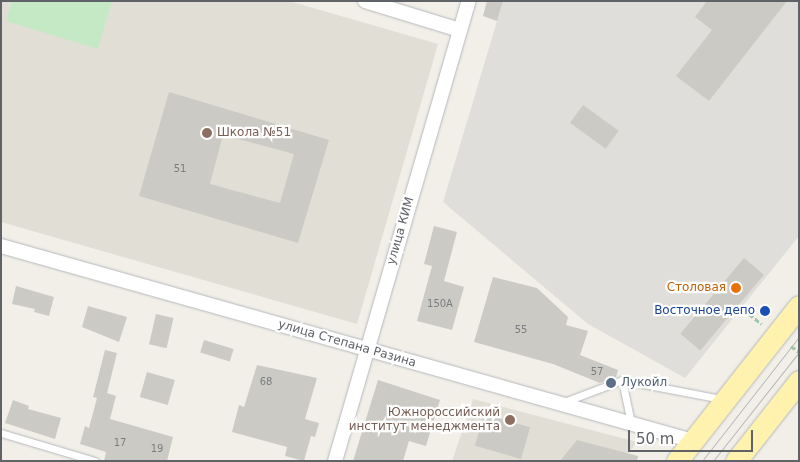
<!DOCTYPE html>
<meta charset="utf-8">
<style>
body{margin:0}
#map{position:relative;width:800px;height:462px;overflow:hidden;background:#f1efe8;font-family:"DejaVu Sans",sans-serif}
div>[style]{position:absolute}
[style*='--x']{left:calc(var(--x)*1px);top:calc(var(--y)*1px);width:calc(var(--w)*1px);rotate:calc(var(--a)*1deg)}
.industrial>*{inset:0;background:#e0deda}
.education>*{inset:0;background:#e1ded6}
.green>*{inset:0;background:#c5e8c5}
.building>*{inset:0;background:#cccac5;transform-origin:0 0}
.path>*{height:3px;margin-top:-1.5px;transform-origin:0;background:repeating-linear-gradient(90deg,#9cc7a9 0 5px,transparent 0 7.5px)}
.roads{filter:drop-shadow(0 0 1px #b5b8bc) drop-shadow(0 0 1px #b5b8bc)}
.service>*{height:7px;margin:-3.5px;padding:0 3.5px;transform-origin:3.5px;border-radius:3.5px;background:#fff}
.minor>*{height:14px;margin:-7px;padding:0 7px;transform-origin:7px;border-radius:7px;background:#fff}
.primary>*{height:21px;margin:-10.5px;padding:0 10.5px;transform-origin:10.5px;border-radius:10.5px;background:#fff2af}
.tram>*{height:1px;margin:-0.5px;padding:0 0.5px;transform-origin:0.5px;border-radius:0.5px;background:#b6b7b8}
.dots>*{width:14px;height:14px;translate:-50% -50%;box-sizing:border-box;border:2px solid #fff;border-radius:50%}
span{translate:-50% -50%;white-space:nowrap;text-align:center;line-height:1.15;-webkit-text-stroke:4.5px #fff;paint-order:stroke}
.number-label{font-size:10px;color:#7a7d7f}
.number-label span{-webkit-text-stroke-width:0}
.education-label{font-size:12px;color:#785e54}
.left{translate:0 -50%;text-align:left}
.right{translate:-100% -50%;text-align:right}
.street-label{font-size:12px;color:#5f6368}
.food-label{font-size:12px;color:#c56008}
.transit-label{font-size:12px;color:#164399}
.service-label{font-size:12px;color:#4e5e75}
.frame{position:absolute;inset:0;border:2px solid #5f6368;pointer-events:none}
.scale{position:absolute;left:628px;top:430px;width:125px;height:22px;box-sizing:border-box;border:2px solid #5f6368;border-top:0;padding-left:6px;font-size:15px;line-height:18px;white-space:nowrap;color:#5f6368;-webkit-text-stroke:4px #fff;paint-order:stroke}
</style>
<div id="map">
<div class="industrial">
<i style="clip-path:polygon(503px 1px,799px 1px,799px 236px,685px 378px,588px 324px,443px 202px)"></i>
</div>
<div class="education">
<i style="clip-path:polygon(1px 1px,289px 1px,438px 44px,357px 324px,1px 222px)"></i>
<i style="clip-path:polygon(473px 399px,637px 442px,622px 461px,452px 461px)"></i>
</div>
<div class="green">
<i style="clip-path:polygon(12px 1px,112px 1px,98px 49px,6px 21px)"></i>
</div>
<div class="building">
<i style="clip-path:polygon(487px 1px,503px 1px,497px 21px,483px 16px)"></i>
<i style="clip-path:polygon(707px 1px,787px 1px,709px 101px,676px 76px,712px 30px,695px 17px)"></i>
<i style="clip-path:polygon(evenodd,169px 92px,329px 140px,298px 243px,139px 196px,169px 92px,223px 135px,294px 154px,280px 203px,210px 184px,223px 135px)"></i>
<i style="left:583px;top:105px;width:44px;height:22px;rotate:36deg"></i>
<i style="clip-path:polygon(434px 226px,457px 232px,444px 281px,464px 287px,452px 330px,417px 321px,432px 266px,424px 264px)"></i>
<i style="left:744px;top:258px;width:26px;height:99px;rotate:40deg"></i>
<i style="clip-path:polygon(493px 277px,537px 288px,568px 317px,566px 325px,588px 331px,580px 355px,618px 370px,616px 377px,600px 383px,553px 364px,474px 342px)"></i>
<i style="clip-path:polygon(16px 286px,54px 297px,49px 316px,34px 312px,35px 309px,12px 304px)"></i>
<i style="clip-path:polygon(88px 306px,127px 317px,119px 342px,82px 327px)"></i>
<i style="left:156px;top:314px;width:18px;height:31px;rotate:13deg"></i>
<i style="left:204px;top:340px;width:31px;height:13px;rotate:17deg"></i>
<i style="clip-path:polygon(105px 350px,117px 353px,107px 393px,116px 396px,110px 419px,173px 437px,167px 461px,104px 461px,106px 452px,80px 444px,85px 426px,89px 428px,97px 398px,93px 397px)"></i>
<i style="clip-path:polygon(257px 365px,317px 378px,305px 419px,319px 423px,315px 437px,311px 436px,304px 461px,285px 456px,287px 447px,232px 432px,239px 405px,244px 407px)"></i>
<i style="left:147px;top:372px;width:29px;height:26px;rotate:16deg"></i>
<i style="clip-path:polygon(378px 380px,440px 400px,426px 446px,409px 441px,403px 461px,353px 461px)"></i>
<i style="clip-path:polygon(13px 400px,29px 406px,28px 409px,61px 418px,55px 439px,5px 423px)"></i>
<i style="left:484px;top:414px;width:48px;height:33px;rotate:16deg"></i>
<i style="clip-path:polygon(577px 440px,638px 456px,637px 461px,560px 461px)"></i>
</div>
<div class="path">
<i style="--x:749;--y:314;--w:16;--a:38"></i>
<i style="--x:791;--y:346;--w:10;--a:37"></i>
</div>
<div class="roads">
<div class="service">
<i style="--x:622;--y:380;--w:44;--a:78.2"></i>
<i style="--x:564;--y:402;--w:62;--a:-20.8"></i>
<i style="--x:622;--y:380;--w:102;--a:10.8"></i>
<i style="--x:1;--y:433;--w:98;--a:16.6"></i>
</div>
<div class="minor">
<i style="--x:365;--y:1;--w:99;--a:17"></i>
<i style="--x:1;--y:246;--w:719;--a:15.74"></i>
<i style="--x:335;--y:461;--w:479;--a:-73.8"></i>
</div>
<div class="primary">
<i style="--x:677;--y:461;--w:197;--a:-51.8"></i>
<i style="--x:736;--y:461;--w:102;--a:-51.8"></i>
</div>
</div>
<div class="tram">
<i style="--x:702;--y:461;--w:157;--a:-52"></i>
<i style="--x:713;--y:461;--w:139;--a:-51.7"></i>
</div>
<div class="dots">
<i style="left:207px;top:133px;background:#8d6e63"></i>
<i style="left:736px;top:288px;background:#e8710a"></i>
<i style="left:765px;top:311px;background:#1a4fb4"></i>
<i style="left:611px;top:383px;background:#5c6f8a"></i>
<i style="left:510px;top:420px;background:#8d6e63"></i>
</div>
<div class="number-label">
<span style="left:180px;top:169px">51</span>
<span style="left:440px;top:304px">150А</span>
<span style="left:521px;top:330px">55</span>
<span style="left:597px;top:372px">57</span>
<span style="left:266px;top:382px">68</span>
<span style="left:120px;top:443px">17</span>
<span style="left:157px;top:449px">19</span>
</div>
<div class="education-label">
<span class="left" style="left:217px;top:133px">Школа №51</span>
<span class="right" style="left:500px;top:420px">Южнороссийский<br>институт менеджмента</span>
</div>
<div class="street-label">
<span style="left:401px;top:231px;rotate:-74deg">улица КИМ</span>
<span style="left:347px;top:344px;rotate:16deg">улица Степана Разина</span>
</div>
<div class="food-label">
<span class="right" style="left:726px;top:288px">Столовая</span>
</div>
<div class="transit-label">
<span class="right" style="left:755px;top:311px">Восточное депо</span>
</div>
<div class="service-label">
<span class="left" style="left:621px;top:383px">Лукойл</span>
</div>
<div class="frame"></div>
<div class="scale">50 m</div>
</div>
